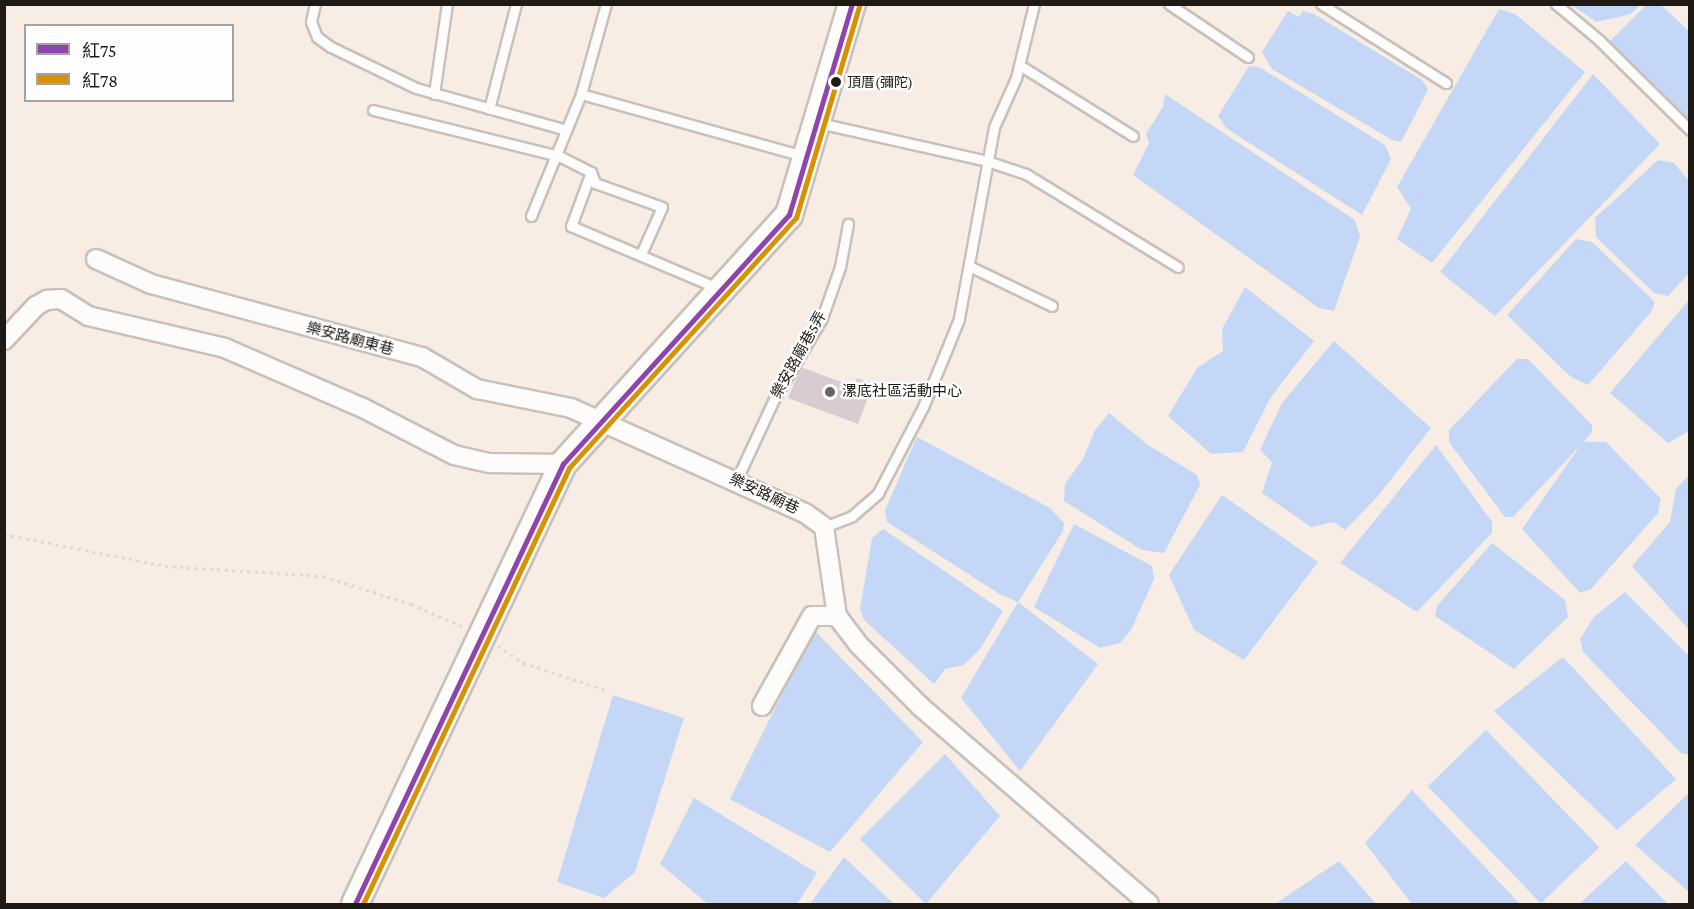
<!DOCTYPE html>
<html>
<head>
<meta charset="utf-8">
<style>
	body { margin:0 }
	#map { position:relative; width:1694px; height:909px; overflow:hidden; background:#f7ede4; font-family:"Crimson Pro","Noto Sans TC",serif }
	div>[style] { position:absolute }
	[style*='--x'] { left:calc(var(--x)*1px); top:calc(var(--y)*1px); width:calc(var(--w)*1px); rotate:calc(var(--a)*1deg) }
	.water>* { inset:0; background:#c5d7f6; transform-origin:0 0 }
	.building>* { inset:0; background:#d8ccd1 }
	.path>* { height:3px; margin-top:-1.5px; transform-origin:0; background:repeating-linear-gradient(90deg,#dcd9d6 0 3px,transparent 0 7.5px) }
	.roads { filter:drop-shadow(2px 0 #c8c0b9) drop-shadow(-2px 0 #c8c0b9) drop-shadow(0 2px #c8c0b9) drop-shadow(0 -2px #c8c0b9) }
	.lane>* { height:9px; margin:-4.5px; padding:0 4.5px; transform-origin:4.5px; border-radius:4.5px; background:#fefcfb }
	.street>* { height:18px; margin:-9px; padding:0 9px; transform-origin:9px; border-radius:9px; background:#fefcfb }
	.secondary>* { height:26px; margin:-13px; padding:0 13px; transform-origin:13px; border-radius:13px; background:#fefcfb }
	.bus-1>* { height:4.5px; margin:-2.25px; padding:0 2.25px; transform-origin:2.25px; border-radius:2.25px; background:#8e44ad }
	.bus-2>* { height:4.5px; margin:-2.25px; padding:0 2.25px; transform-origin:2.25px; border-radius:2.25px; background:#d79103 }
	.dots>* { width:16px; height:16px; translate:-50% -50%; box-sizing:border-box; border:3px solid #fefefe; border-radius:50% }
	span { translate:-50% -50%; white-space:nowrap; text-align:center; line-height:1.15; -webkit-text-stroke:4.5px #fefefe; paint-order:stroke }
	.bus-label { font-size:14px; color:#201a14 }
	.left { translate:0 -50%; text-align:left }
	.street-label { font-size:15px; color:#201a14 }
	.poi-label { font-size:15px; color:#201a14 }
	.frame { position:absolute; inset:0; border:6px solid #201a14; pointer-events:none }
	.legend { position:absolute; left:24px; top:24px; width:210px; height:78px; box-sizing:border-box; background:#fefefe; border:2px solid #a5a3a0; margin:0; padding:8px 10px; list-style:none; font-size:18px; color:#201a14 }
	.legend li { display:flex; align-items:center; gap:12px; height:30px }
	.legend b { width:30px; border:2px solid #a5a3a0 }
</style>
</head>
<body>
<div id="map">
	<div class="water">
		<i style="clip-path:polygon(1572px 5px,1640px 5px,1631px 14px,1596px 22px)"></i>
		<i style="clip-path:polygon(1646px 5px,1661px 5px,1689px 31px,1689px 129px,1609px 42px)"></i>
		<i style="clip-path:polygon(1499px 9px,1515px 14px,1585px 72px,1432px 263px,1397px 239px,1411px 209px,1397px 187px)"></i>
		<i style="clip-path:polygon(1288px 11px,1299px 17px,1303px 11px,1314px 14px,1422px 80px,1428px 90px,1401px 142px,1392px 140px,1272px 69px,1262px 52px)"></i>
		<i style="clip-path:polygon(1249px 66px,1259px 67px,1385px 145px,1391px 159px,1362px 215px,1226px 128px,1218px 116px)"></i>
		<i style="clip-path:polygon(1593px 74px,1660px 144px,1495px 316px,1440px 272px)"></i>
		<i style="clip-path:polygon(1165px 94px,1355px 220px,1360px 237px,1334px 311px,1319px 308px,1133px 175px,1149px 143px,1146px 134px,1163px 107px)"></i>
		<i style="clip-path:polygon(1658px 160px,1674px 163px,1689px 181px,1689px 273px,1668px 296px,1654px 293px,1596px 237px,1595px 218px)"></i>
		<i style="clip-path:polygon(1576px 239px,1592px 242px,1655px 302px,1651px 312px,1588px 385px,1571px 377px,1507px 315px)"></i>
		<i style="clip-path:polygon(1245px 287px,1314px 341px,1271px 397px,1243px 452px,1211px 454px,1168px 416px,1197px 368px,1223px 351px,1222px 329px)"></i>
		<i style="clip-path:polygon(1689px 300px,1689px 431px,1668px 443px,1610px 393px)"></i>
		<i style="clip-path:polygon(1334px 341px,1431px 428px,1378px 496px,1345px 530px,1334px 522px,1311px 527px,1262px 493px,1272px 462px,1260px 450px,1282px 403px)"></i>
		<i style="clip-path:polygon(1517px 359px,1528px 359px,1592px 425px,1592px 432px,1584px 442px,1606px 442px,1661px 499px,1658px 513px,1591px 589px,1580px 593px,1522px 529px,1580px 446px,1513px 517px,1505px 517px,1449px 442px,1449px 430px)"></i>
		<i style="clip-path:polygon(1109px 413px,1148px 445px,1197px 475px,1200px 485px,1164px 553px,1142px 550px,1064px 501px,1065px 484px,1083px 459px,1095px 430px)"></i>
		<i style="clip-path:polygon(917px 437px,1050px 508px,1064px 523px,1063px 531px,1018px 602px,1098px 664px,1020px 771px,961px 698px,1018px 602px,998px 593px,887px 522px,885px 510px)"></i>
		<i style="clip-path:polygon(1436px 445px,1492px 522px,1492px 533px,1417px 612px,1340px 563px)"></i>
		<i style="clip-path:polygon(1689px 475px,1689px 630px,1632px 566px,1670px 522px,1676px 489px)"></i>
		<i style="clip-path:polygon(1222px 495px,1318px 562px,1244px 660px,1194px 630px,1169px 575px)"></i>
		<i style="clip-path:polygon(1074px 524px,1152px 566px,1154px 579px,1131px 630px,1120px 643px,1100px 648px,1034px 607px)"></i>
		<i style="clip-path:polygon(883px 529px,1003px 611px,980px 649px,964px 665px,945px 669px,934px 684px,864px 620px,860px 609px,872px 538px)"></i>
		<i style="clip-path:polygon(1492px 543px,1565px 600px,1568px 617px,1514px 669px,1435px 616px,1437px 606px)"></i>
		<i style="clip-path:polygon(1625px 592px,1689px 656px,1689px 755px,1681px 753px,1583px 652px,1580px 639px,1594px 617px)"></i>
		<i style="clip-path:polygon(814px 630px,923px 742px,830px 852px,730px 799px)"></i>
		<i style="clip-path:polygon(1563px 657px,1676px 779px,1617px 830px,1494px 711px)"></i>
		<i style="clip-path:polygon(613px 695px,684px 718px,635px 872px,604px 898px,557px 882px)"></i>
		<i style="left:1486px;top:730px;width:163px;height:81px;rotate:46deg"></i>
		<i style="clip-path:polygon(945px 754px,1000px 816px,926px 904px,860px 839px)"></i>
		<i style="clip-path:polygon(1412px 790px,1520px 904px,1412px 904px,1365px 843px)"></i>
		<i style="clip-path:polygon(1689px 793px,1689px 892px,1635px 845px)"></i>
		<i style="clip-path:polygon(694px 798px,817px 873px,797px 904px,708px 904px,660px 864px)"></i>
		<i style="clip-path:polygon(844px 857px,894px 904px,810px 904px)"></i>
		<i style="clip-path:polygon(1339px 861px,1376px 904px,1275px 904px)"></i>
		<i style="clip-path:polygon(1626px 861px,1668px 904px,1579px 904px)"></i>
	</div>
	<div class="building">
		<i style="clip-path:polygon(801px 367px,854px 387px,857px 378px,873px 384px,858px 424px,788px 398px)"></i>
	</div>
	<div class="path">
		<i style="--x:4;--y:534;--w:164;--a:11.2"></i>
		<i style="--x:165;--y:566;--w:158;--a:3.6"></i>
		<i style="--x:323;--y:576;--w:92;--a:17.7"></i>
		<i style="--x:411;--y:604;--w:58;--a:23.5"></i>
		<i style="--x:498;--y:646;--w:30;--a:34"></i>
		<i style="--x:523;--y:663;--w:90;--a:18"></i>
	</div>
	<div class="roads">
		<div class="lane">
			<i style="--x:315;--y:4;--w:18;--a:103"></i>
			<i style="--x:311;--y:22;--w:16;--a:68"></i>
			<i style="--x:317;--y:37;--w:17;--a:36"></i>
			<i style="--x:331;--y:47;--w:94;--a:25.8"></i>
			<i style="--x:416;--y:88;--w:156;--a:15.6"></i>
			<i style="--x:1169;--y:4;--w:95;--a:33.9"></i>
			<i style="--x:1321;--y:4;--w:148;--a:32.3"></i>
			<i style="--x:1556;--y:4;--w:56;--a:39.9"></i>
			<i style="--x:1599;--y:40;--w:128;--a:44.7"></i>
			<i style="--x:1021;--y:66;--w:132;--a:32"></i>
			<i style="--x:434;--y:94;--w:91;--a:-81.8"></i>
			<i style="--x:581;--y:94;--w:234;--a:15.6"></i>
			<i style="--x:489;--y:109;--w:108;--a:-75.6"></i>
			<i style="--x:373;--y:110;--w:192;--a:13.9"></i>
			<i style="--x:559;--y:156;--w:36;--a:27"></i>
			<i style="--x:591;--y:172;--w:12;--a:70"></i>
			<i style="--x:595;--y:183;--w:71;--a:19.7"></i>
			<i style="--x:662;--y:207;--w:51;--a:114.1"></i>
			<i style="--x:819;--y:123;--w:172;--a:12.7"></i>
			<i style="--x:987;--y:161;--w:41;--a:18.4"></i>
			<i style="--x:1026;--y:174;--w:178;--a:31.5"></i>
			<i style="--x:591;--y:172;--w:58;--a:110.3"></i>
			<i style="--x:571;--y:226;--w:162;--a:22.9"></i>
			<i style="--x:531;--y:216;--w:132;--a:-67.7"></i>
			<i style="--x:581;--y:94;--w:93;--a:-74.5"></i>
			<i style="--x:969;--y:266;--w:92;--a:25.7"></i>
			<i style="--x:736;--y:481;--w:90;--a:-65.1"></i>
			<i style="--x:774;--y:399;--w:94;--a:-59.3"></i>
			<i style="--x:822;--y:318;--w:54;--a:-70.6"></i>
			<i style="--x:840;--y:267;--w:44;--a:-79.5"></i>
			<i style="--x:824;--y:527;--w:30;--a:-21"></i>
			<i style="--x:852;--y:516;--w:35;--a:-41"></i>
			<i style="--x:878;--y:493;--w:97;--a:-62.4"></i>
			<i style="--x:923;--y:407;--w:61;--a:-67.7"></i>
			<i style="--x:946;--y:351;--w:35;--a:-68"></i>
			<i style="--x:959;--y:318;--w:194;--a:-79.6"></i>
			<i style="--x:994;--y:127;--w:54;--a:-65.8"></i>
			<i style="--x:1016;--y:78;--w:76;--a:-76.3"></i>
		</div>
		<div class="street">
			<i style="--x:96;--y:259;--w:60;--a:24.4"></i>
			<i style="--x:151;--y:284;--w:281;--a:15.1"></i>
			<i style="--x:422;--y:357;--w:64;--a:30.2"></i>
			<i style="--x:477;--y:389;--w:96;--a:11.4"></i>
			<i style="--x:571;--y:408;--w:256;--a:24.2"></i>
			<i style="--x:805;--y:513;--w:24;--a:36"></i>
			<i style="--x:824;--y:527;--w:90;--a:81.7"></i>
			<i style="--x:837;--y:616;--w:25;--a:180"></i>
			<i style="--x:812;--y:616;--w:103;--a:119.1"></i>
			<i style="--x:4;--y:340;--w:47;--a:-46.7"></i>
			<i style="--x:36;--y:306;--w:13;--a:-29"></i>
			<i style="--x:47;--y:300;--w:14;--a:-4"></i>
			<i style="--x:61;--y:299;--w:32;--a:32"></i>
			<i style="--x:88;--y:316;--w:141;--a:13.1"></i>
			<i style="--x:225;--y:348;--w:150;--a:23.5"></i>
			<i style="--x:363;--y:408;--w:102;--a:27.3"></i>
			<i style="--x:454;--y:455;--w:37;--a:13"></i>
			<i style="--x:490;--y:463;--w:73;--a:0.8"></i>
			<i style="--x:837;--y:616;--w:35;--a:53"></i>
			<i style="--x:858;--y:644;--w:89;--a:45"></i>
			<i style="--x:921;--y:707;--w:301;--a:40.8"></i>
		</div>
		<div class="secondary">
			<i style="--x:355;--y:904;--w:487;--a:-64.7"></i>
			<i style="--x:563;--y:464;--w:336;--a:-47.8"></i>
			<i style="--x:789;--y:215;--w:220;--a:-73.4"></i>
		</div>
	</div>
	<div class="bus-1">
		<i style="--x:355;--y:904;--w:487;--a:-64.7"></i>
		<i style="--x:563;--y:464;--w:336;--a:-47.8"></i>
		<i style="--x:789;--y:215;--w:220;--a:-73.4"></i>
	</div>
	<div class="bus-2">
		<i style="--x:363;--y:904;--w:482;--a:-64.7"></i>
		<i style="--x:569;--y:468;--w:338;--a:-47.8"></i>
		<i style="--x:796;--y:218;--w:221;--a:-73.4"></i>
	</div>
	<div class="dots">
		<i style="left:836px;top:82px;background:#201a14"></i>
		<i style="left:830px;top:392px;background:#6b645d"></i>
	</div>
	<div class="bus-label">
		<span class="left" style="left:847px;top:82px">頂厝(彌陀)</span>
	</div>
	<div class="street-label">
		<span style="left:350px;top:339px;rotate:15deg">樂安路廟東巷</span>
		<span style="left:799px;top:355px;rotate:-61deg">樂安路廟巷5弄</span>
		<span style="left:764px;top:494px;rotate:25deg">樂安路廟巷</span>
	</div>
	<div class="poi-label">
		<span class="left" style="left:842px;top:392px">漯底社區活動中心</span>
	</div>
	<div class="frame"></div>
	<ul class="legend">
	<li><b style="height:8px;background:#8e44ad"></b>紅75</li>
	<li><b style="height:8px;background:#d79103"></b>紅78</li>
	</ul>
</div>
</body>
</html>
